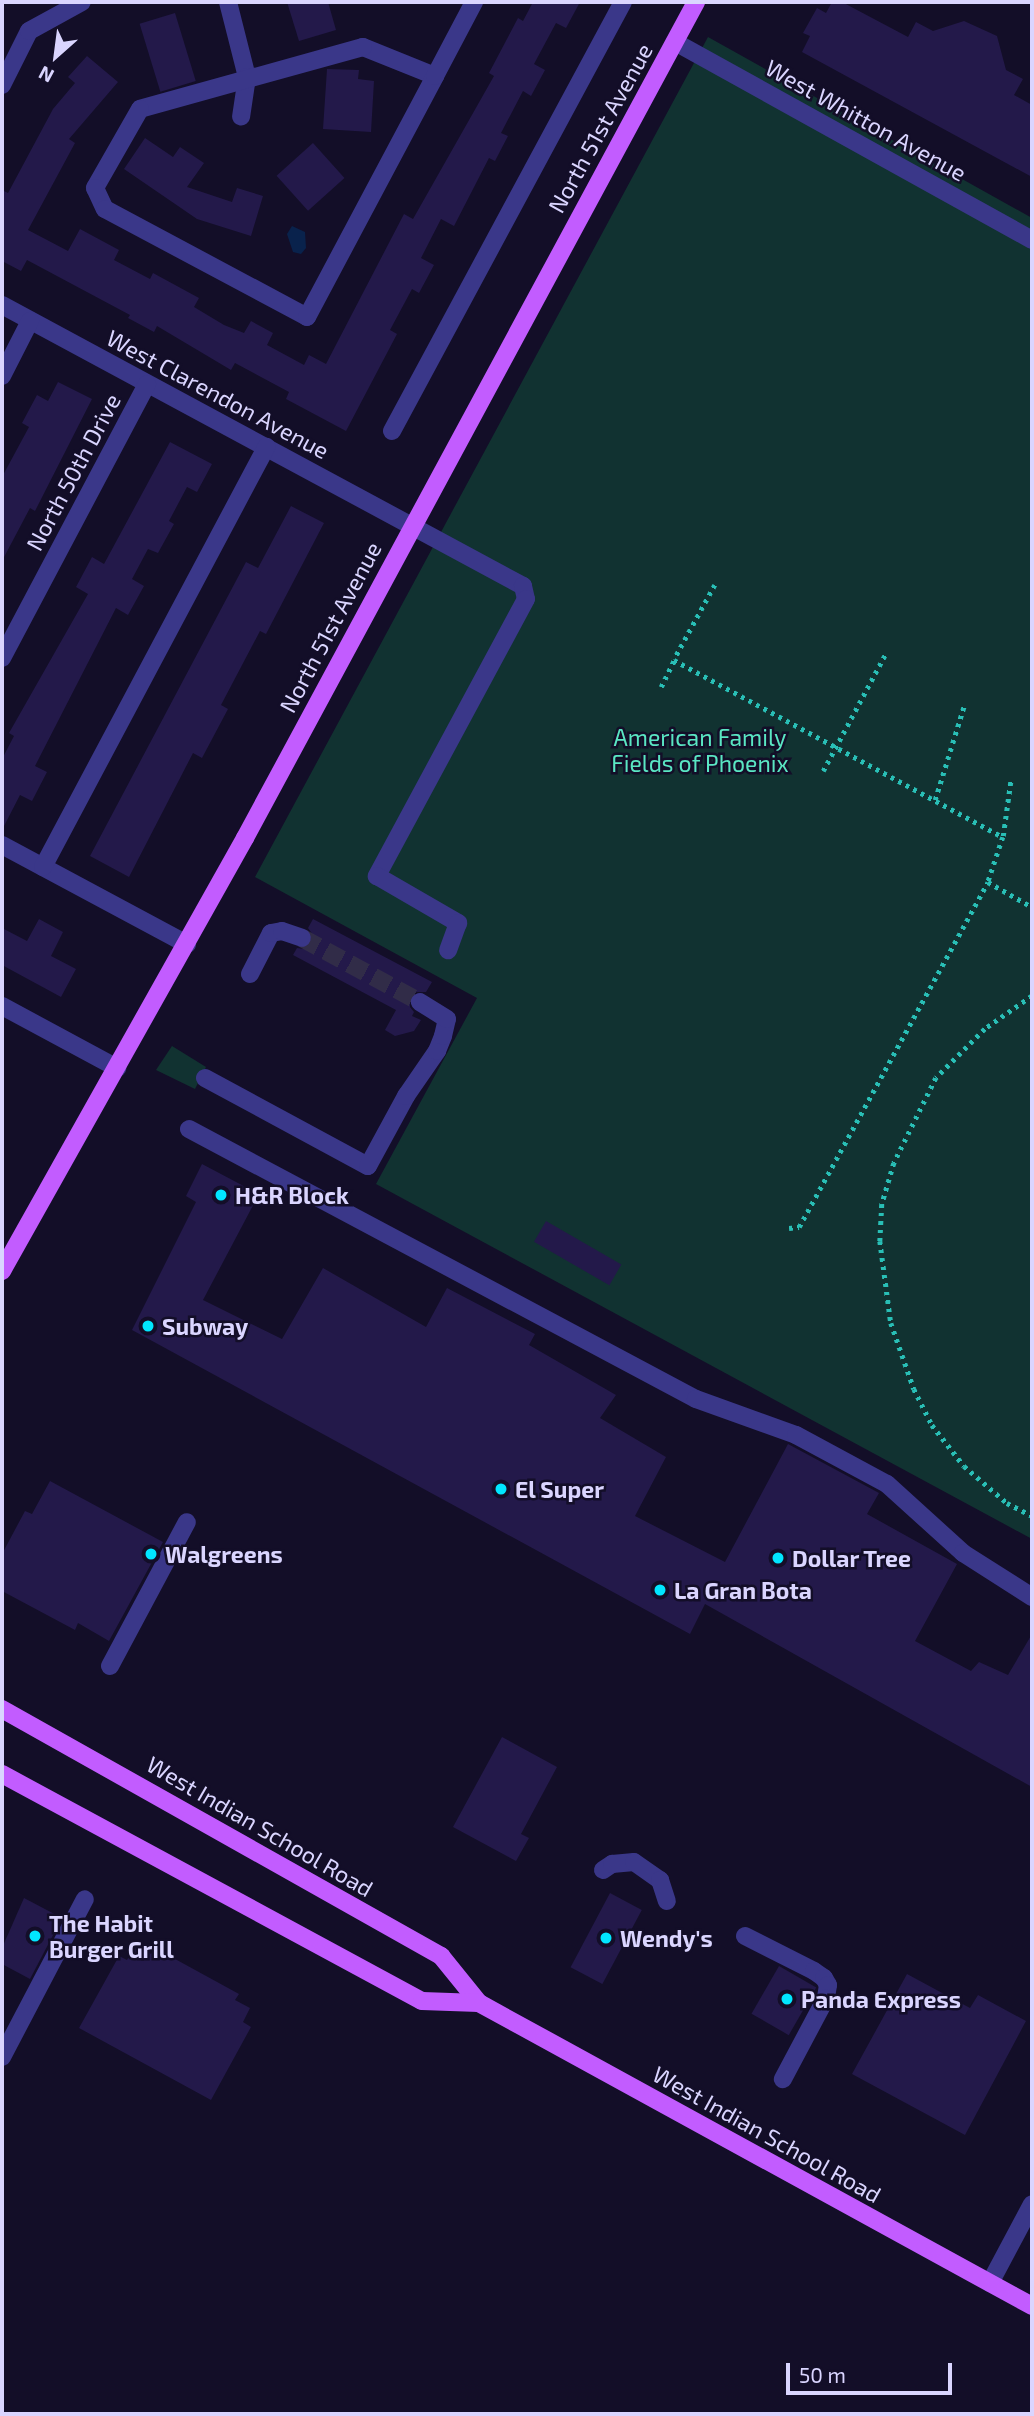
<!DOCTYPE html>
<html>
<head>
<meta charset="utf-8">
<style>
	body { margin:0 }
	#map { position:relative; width:1034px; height:2416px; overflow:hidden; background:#130e28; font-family:"Exo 2",sans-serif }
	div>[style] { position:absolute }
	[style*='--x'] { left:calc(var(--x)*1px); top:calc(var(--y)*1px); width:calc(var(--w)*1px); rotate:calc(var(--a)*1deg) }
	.green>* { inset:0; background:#113231 }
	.water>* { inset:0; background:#09224c }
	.building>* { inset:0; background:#23194a; transform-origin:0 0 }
	.minor-tunnel>* { height:18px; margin-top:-9px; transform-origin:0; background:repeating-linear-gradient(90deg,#312c48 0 18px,transparent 0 27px) }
	.path>* { height:4.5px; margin-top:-2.25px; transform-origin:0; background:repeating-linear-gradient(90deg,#29bfb6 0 3.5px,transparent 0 8.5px) }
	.minor>* { height:18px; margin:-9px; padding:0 9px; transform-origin:9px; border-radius:9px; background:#3a3789 }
	.major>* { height:18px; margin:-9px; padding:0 9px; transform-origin:9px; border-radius:9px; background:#c25cff }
	.dots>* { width:19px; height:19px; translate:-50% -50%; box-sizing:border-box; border:4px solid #130e28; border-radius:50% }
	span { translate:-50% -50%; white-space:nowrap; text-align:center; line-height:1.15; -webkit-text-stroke:5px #130e28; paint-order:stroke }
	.street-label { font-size:23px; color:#dad5ff }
	.park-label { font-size:23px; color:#5ae6c3 }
	.poi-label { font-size:23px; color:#dad5ff; font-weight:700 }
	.left { translate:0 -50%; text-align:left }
	.frame { position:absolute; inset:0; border:4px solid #dad5ff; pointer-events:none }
	.north { position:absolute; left:21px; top:21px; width:70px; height:70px; -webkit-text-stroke:5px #130e28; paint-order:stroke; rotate:208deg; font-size:19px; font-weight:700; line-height:28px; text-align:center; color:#dad5ff }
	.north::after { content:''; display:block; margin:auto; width:24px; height:32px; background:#dad5ff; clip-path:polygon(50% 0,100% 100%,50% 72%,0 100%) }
	.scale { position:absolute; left:786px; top:2363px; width:166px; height:32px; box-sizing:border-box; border:4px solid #dad5ff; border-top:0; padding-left:9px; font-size:21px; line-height:24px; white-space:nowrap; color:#dad5ff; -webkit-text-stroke:5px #130e28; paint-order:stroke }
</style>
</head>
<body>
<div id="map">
	<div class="green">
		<i style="clip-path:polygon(708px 37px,1032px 218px,1032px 1539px,376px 1184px,477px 998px,255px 877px)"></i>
		<i style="clip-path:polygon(172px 1046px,206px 1067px,195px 1089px,156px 1070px)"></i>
	</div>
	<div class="water">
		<i style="clip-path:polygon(292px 226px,305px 232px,306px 248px,301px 254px,293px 252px,287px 234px)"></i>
	</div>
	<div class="building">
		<i style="clip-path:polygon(287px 2px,328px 2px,336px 30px,299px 41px)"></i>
		<i style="clip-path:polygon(533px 2px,580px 2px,566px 28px,556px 23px,534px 64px,545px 70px,531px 96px,523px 91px,501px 133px,508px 136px,495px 161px,489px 158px,454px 226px,441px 219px,421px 258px,434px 265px,419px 293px,412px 289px,390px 330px,397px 334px,346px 431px,286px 399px,289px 392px,235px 363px,231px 370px,157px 326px,154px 332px,128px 318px,130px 315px,27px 260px,21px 271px,2px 261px,2px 190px,8px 193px,53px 109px,75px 83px,68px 77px,87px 56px,118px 82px,69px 139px,75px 143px,28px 230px,68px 251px,80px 229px,119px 250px,114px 260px,150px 279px,153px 273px,199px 298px,194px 307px,224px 325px,244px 333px,251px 321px,273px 333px,267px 345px,304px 365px,309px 355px,326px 364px,404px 214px,413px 219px,494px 76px,489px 73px,518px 18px,523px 21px)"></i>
		<i style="clip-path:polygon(832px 2px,842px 2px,908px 37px,916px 22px,933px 31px,964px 21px,997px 36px,1006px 70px,1023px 79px,1014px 95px,1032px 105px,1032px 177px,802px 52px,810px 36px,803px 33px,817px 8px,826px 13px)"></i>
		<i style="left:175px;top:13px;width:71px;height:37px;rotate:73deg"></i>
		<i style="clip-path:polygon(327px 69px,359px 70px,358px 79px,374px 81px,371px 132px,323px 129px)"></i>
		<i style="clip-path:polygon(145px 138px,173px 157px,180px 147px,204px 163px,187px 187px,232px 202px,237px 188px,263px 196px,251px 236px,197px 219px,124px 169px)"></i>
		<i style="left:313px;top:143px;width:47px;height:49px;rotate:48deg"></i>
		<i style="clip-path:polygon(58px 382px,92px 399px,35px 511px,30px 508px,2px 561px,2px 477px,29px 427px,22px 423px,37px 395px,48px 401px)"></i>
		<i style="clip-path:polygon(170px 442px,212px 464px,197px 492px,187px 487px,169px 521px,174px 524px,158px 553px,148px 549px,132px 579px,144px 586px,128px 615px,116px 608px,35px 766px,47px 772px,32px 801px,20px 795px,2px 830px,2px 759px,14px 736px,9px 733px,88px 594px,76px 587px,92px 557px,104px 564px)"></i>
		<i style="clip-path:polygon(291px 506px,324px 523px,266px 634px,260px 631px,221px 705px,228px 709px,202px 758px,193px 753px,129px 877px,90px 856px,246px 562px,258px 568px)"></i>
		<i style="clip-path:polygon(39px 919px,63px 932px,51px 956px,76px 969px,61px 997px,2px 965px,2px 928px,27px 941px)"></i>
		<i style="clip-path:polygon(313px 919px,432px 982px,426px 992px,415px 992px,410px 997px,410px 1007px,414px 1012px,412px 1016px,421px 1020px,414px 1031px,395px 1036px,385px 1030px,396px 1010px,293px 955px,297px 948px,305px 949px,312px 942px,313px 935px,308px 928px)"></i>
		<i style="clip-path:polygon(202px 1164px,259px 1194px,203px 1300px,282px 1339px,323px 1268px,426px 1327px,447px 1288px,535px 1334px,529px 1345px,616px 1395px,600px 1418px,666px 1457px,635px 1516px,725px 1562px,788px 1444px,879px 1493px,867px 1514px,957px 1564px,915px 1641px,971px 1671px,979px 1662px,1008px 1675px,1032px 1634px,1032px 1787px,705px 1604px,690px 1634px,132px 1330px,196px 1202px,186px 1196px)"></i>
		<i style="left:546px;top:1221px;width:87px;height:24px;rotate:30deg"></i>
		<i style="clip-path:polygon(50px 1481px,163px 1542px,109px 1641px,78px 1623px,75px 1630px,2px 1591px,2px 1554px,25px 1511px,32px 1514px)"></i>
		<i style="clip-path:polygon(502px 1737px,557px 1767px,521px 1834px,529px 1838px,516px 1861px,453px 1827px)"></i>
		<i style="left:610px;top:1893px;width:36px;height:84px;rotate:28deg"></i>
		<i style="clip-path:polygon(24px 1898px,62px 1918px,30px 1979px,2px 1964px,2px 1948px)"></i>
		<i style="clip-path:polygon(135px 1945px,151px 1954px,155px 1948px,239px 1994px,235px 2000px,250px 2008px,243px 2022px,251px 2027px,211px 2100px,79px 2028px,119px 1956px,127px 1960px)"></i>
		<i style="left:779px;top:1966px;width:43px;height:55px;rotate:30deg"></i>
		<i style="clip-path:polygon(907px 1974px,970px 2008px,978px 1995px,1026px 2021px,965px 2135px,852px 2074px)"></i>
	</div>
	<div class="minor-tunnel">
		<i style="--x:302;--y:938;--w:134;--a:28.5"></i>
	</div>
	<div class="path">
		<i style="--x:715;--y:585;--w:85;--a:118.7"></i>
		<i style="--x:674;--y:660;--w:374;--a:28.3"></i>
		<i style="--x:1003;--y:837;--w:47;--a:108.4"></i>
		<i style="--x:661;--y:687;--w:30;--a:-64"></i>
		<i style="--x:823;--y:771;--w:132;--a:-61.9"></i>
		<i style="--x:935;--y:800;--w:98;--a:-72.9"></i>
		<i style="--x:1003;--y:836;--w:59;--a:-82.1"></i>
		<i style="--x:1032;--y:996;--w:57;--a:144.9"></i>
		<i style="--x:985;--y:1029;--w:69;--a:135"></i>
		<i style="--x:936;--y:1078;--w:95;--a:116.3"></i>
		<i style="--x:894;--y:1163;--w:43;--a:106.3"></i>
		<i style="--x:882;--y:1204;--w:37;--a:93"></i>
		<i style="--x:880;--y:1241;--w:83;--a:82.4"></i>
		<i style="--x:891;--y:1323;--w:70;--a:70.8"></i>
		<i style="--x:914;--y:1389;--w:40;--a:63.4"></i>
		<i style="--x:932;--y:1425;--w:52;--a:52"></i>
		<i style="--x:964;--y:1466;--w:57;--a:40.7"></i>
		<i style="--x:1007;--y:1503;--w:28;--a:27"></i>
		<i style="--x:789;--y:1228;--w:10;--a:-6"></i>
		<i style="--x:799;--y:1227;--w:393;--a:-61.3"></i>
		<i style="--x:988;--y:882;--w:51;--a:29.6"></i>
	</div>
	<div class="minor">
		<i style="--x:228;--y:2;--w:77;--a:75.8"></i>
		<i style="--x:247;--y:77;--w:40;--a:98.5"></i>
		<i style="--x:675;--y:42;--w:408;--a:29"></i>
		<i style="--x:435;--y:76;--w:78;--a:-158.1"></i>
		<i style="--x:363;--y:47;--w:231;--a:164.5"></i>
		<i style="--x:140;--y:109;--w:91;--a:119.7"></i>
		<i style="--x:95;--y:188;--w:23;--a:65"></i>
		<i style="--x:105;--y:209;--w:229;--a:28.1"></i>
		<i style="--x:307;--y:317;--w:273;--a:-62"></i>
		<i style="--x:435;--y:76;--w:84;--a:-62.2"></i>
		<i style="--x:2;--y:85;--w:60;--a:-63.4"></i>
		<i style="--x:29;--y:31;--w:60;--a:-28.7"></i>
		<i style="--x:2;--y:305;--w:592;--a:28.34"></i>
		<i style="--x:523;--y:586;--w:13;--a:77"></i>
		<i style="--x:526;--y:599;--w:315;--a:118.3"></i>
		<i style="--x:377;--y:876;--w:94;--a:30.1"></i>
		<i style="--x:458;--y:923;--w:29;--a:110"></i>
		<i style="--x:2;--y:376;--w:62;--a:-63"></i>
		<i style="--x:392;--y:431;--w:487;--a:-61.7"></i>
		<i style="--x:2;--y:658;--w:310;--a:-62.1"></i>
		<i style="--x:2;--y:845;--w:210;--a:28.2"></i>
		<i style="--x:43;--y:867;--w:476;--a:-62"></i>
		<i style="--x:250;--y:974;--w:46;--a:-62.9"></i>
		<i style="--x:271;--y:933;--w:11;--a:-10"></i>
		<i style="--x:282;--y:931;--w:21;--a:19"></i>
		<i style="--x:2;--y:1006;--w:131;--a:28.3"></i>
		<i style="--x:205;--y:1078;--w:185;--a:28.4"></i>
		<i style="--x:368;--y:1166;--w:80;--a:-61.5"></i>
		<i style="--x:406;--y:1096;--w:55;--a:-55.4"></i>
		<i style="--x:437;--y:1051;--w:16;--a:-68"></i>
		<i style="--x:443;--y:1036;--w:17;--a:-77"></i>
		<i style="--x:447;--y:1019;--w:32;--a:-148"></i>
		<i style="--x:189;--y:1129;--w:574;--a:28.04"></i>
		<i style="--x:696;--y:1399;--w:106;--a:19.8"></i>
		<i style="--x:796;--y:1435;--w:103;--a:28.3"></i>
		<i style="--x:887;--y:1484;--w:103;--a:42.2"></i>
		<i style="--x:963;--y:1553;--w:82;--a:32.5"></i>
		<i style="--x:110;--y:1666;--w:163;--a:-61.9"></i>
		<i style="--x:603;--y:1870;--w:11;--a:-34"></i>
		<i style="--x:612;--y:1864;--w:22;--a:-5"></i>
		<i style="--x:634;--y:1862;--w:32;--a:35"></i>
		<i style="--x:660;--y:1880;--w:22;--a:72"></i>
		<i style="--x:745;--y:1936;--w:77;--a:26.9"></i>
		<i style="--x:814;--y:1971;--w:12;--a:35"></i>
		<i style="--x:824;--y:1978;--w:8;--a:60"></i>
		<i style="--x:828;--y:1985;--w:13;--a:99"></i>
		<i style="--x:826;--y:1998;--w:92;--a:118"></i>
		<i style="--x:2;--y:2057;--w:178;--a:-62.3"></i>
		<i style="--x:990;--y:2283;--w:89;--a:-62"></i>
	</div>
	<div class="major">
		<i style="--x:2;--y:1271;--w:497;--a:-60.7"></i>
		<i style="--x:245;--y:838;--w:950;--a:-61.65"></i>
		<i style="--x:2;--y:1709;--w:504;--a:29.36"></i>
		<i style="--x:441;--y:1956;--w:60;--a:51"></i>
		<i style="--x:479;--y:2003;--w:631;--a:28.72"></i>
		<i style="--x:2;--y:1774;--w:477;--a:28.4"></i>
		<i style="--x:422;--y:2001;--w:57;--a:2"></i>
	</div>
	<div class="dots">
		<i style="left:221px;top:1195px;background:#01e6ff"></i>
		<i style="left:148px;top:1326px;background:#01e6ff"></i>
		<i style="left:501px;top:1489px;background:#01e6ff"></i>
		<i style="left:151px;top:1554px;background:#01e6ff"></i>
		<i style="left:778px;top:1558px;background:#01e6ff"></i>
		<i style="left:660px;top:1590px;background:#01e6ff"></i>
		<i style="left:35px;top:1936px;background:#01e6ff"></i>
		<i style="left:606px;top:1938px;background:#01e6ff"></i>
		<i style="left:787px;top:1999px;background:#01e6ff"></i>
	</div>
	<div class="street-label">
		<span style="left:866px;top:120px;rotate:29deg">West Whitton Avenue</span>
		<span style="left:600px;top:128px;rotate:-61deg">North 51st Avenue</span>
		<span style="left:218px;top:394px;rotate:28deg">West Clarendon Avenue</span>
		<span style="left:73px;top:472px;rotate:-62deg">North 50th Drive</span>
		<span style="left:330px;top:627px;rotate:-62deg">North 51st Avenue</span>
		<span style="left:260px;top:1826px;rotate:30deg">West Indian School Road</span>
		<span style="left:767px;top:2134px;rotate:29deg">West Indian School Road</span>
	</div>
	<div class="park-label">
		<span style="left:700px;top:750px">American Family<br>Fields of Phoenix</span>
	</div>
	<div class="poi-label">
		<span class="left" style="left:235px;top:1195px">H&amp;R Block</span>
		<span class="left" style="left:162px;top:1326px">Subway</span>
		<span class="left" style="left:515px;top:1489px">El Super</span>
		<span class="left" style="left:165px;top:1554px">Walgreens</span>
		<span class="left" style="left:792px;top:1558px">Dollar Tree</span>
		<span class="left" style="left:674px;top:1590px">La Gran Bota</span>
		<span class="left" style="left:49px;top:1936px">The Habit<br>Burger Grill</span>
		<span class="left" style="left:620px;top:1938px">Wendy's</span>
		<span class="left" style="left:801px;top:1999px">Panda Express</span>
	</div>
	<div class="frame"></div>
	<div class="north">N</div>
	<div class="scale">50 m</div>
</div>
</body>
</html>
